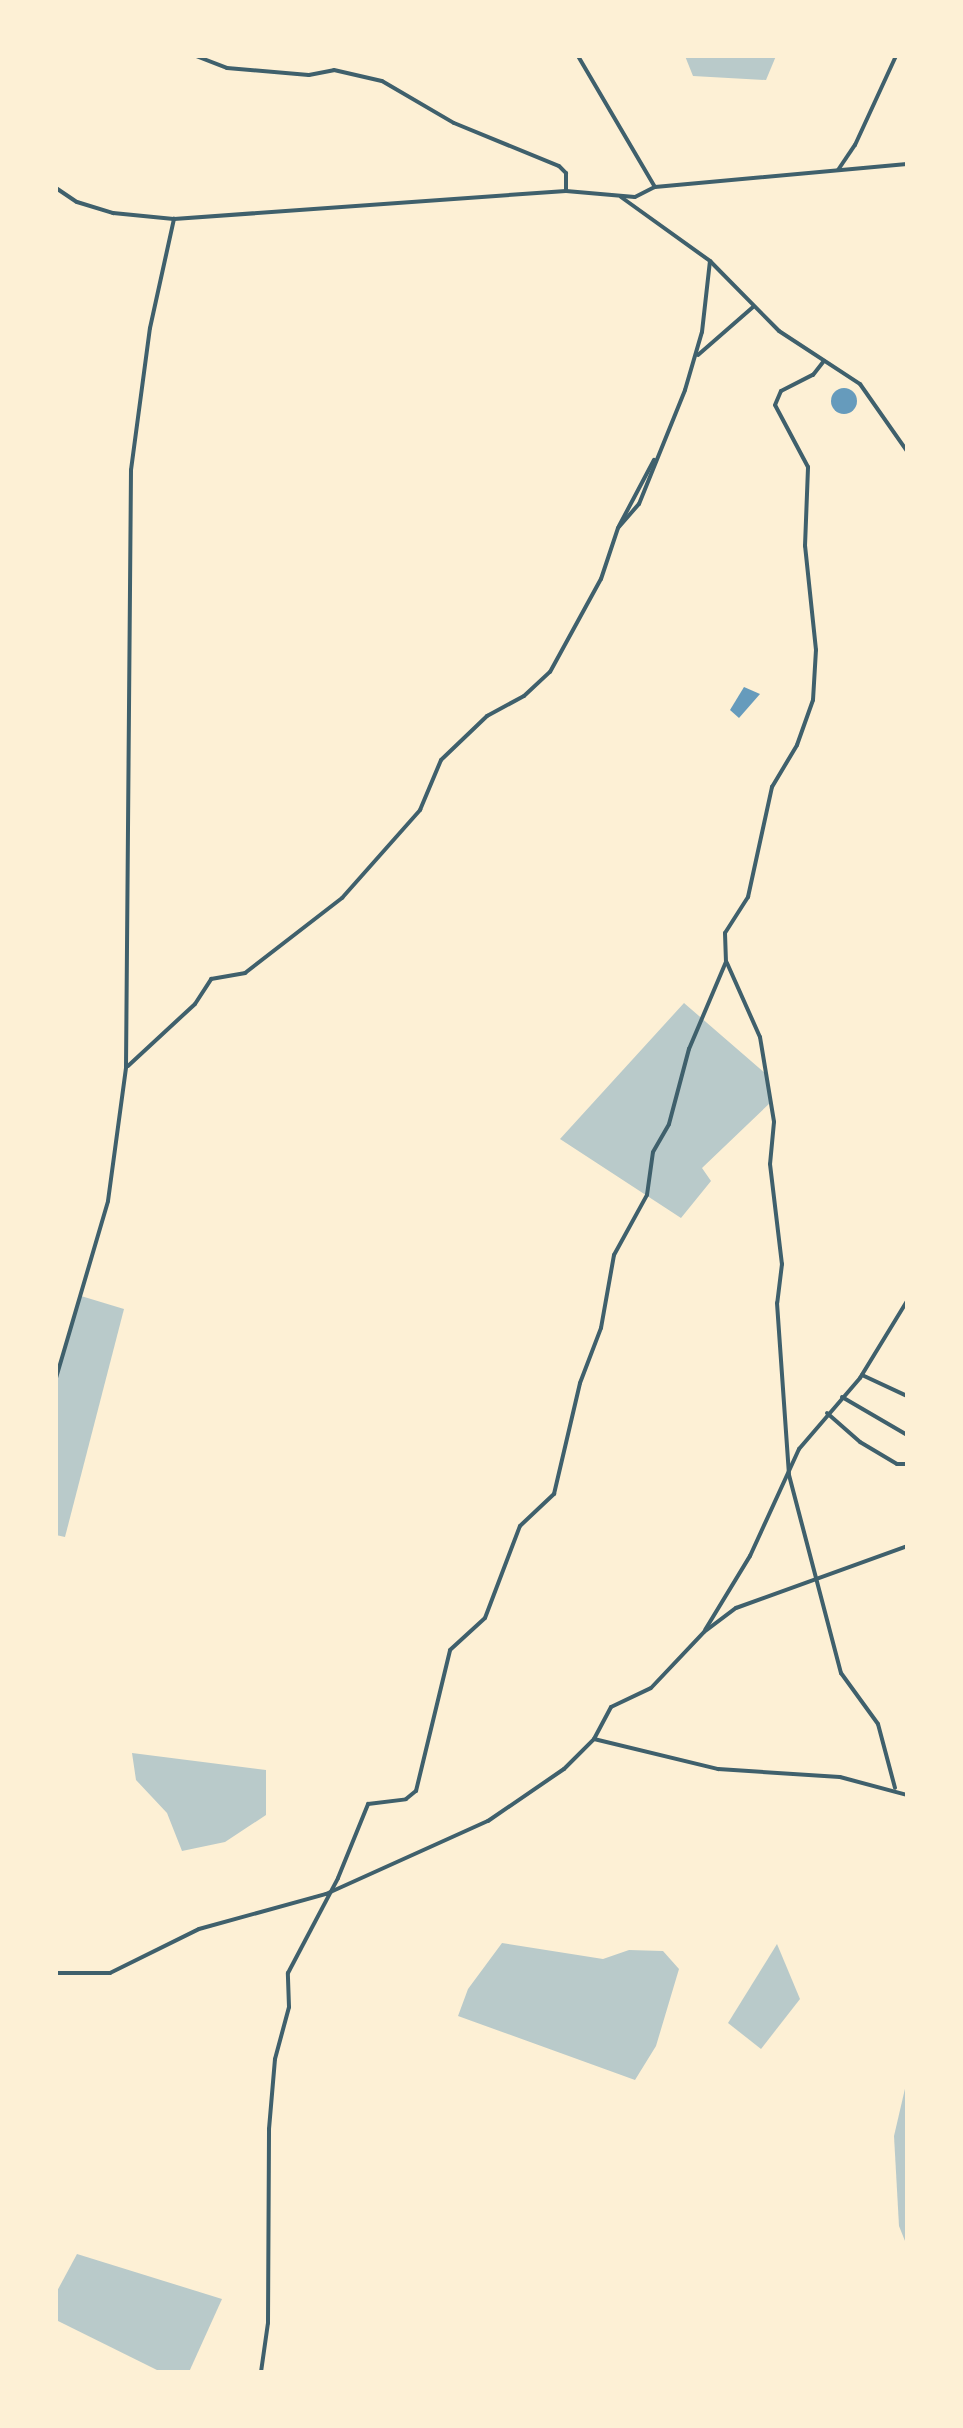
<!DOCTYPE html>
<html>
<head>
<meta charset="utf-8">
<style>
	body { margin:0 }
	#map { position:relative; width:963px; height:2428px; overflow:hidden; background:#fdf0d5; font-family:Poppins,sans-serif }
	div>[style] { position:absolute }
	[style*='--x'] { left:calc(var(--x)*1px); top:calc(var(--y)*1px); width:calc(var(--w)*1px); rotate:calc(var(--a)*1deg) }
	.green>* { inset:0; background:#b9caca }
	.water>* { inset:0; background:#669bbc }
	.round { border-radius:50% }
	.minor>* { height:4px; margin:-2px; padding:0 2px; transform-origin:2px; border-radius:2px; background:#3f606c }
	span { translate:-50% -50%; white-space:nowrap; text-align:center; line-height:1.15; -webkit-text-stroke:6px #fdf0d5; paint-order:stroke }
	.frame { position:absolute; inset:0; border:58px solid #fdf0d5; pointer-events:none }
</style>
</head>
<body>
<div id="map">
	<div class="green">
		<i style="clip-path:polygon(685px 56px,776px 56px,766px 80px,693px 76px)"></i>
		<i style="clip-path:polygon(684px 1003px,766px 1074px,771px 1102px,702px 1168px,711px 1181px,681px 1218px,560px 1139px)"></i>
		<i style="clip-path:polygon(81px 1296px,124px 1309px,65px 1537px,56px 1535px,56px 1378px)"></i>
		<i style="clip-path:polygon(132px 1753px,266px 1770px,266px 1815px,225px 1842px,182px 1851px,167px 1813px,136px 1780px)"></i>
		<i style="clip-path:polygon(502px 1943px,603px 1959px,629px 1950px,663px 1951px,679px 1969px,656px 2046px,635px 2080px,458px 2016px,468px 1989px)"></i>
		<i style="clip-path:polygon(777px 1944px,800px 1999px,761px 2049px,728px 2023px)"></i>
		<i style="clip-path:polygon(907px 2080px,907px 2246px,899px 2226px,894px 2136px)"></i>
		<i style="clip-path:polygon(77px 2254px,222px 2299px,189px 2372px,161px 2372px,56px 2320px,56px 2293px)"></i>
	</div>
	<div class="water">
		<i class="round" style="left:831px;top:388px;width:26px;height:26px"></i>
		<i style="clip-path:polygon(744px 687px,760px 694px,739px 718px,730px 710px)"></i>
	</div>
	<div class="minor">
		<i style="--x:196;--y:56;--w:33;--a:21"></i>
		<i style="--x:227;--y:68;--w:82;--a:4.9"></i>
		<i style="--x:309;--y:75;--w:25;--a:-11"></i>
		<i style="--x:334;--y:70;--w:49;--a:12.9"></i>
		<i style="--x:382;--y:81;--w:83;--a:30.3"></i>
		<i style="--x:454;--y:123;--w:113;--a:22.3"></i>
		<i style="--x:559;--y:166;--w:10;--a:45"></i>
		<i style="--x:566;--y:173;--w:18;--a:90"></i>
		<i style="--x:578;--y:56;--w:152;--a:59.6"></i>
		<i style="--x:838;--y:170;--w:30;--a:-56"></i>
		<i style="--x:855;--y:145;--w:98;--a:-65.3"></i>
		<i style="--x:56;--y:188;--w:25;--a:34"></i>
		<i style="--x:77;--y:202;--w:38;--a:17"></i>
		<i style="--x:113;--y:213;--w:61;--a:5.6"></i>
		<i style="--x:621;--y:197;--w:110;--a:35.7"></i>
		<i style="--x:710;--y:261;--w:98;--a:45.4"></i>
		<i style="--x:779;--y:331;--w:97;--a:33.2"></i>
		<i style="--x:860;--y:384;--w:82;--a:55"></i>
		<i style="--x:698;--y:355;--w:73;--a:-41.1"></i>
		<i style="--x:619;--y:526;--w:75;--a:-62.1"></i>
		<i style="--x:727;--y:963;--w:81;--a:66"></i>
		<i style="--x:760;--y:1037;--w:86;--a:80.6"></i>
		<i style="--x:774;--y:1122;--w:42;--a:95.4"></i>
		<i style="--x:770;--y:1164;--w:101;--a:83.2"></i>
		<i style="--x:782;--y:1264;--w:39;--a:97"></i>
		<i style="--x:777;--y:1303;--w:172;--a:86"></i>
		<i style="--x:789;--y:1475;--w:205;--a:75.3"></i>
		<i style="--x:841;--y:1673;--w:63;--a:54"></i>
		<i style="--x:878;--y:1724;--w:66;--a:75.1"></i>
		<i style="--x:128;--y:1066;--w:91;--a:-42.8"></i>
		<i style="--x:195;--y:1004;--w:30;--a:-57"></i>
		<i style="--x:211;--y:979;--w:35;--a:-10"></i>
		<i style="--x:245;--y:973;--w:123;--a:-37.7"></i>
		<i style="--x:342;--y:898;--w:118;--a:-48.4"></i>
		<i style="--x:420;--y:810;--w:54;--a:-67.2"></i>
		<i style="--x:441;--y:760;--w:64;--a:-43.7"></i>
		<i style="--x:487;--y:716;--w:42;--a:-28.4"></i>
		<i style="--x:524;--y:696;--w:35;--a:-43"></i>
		<i style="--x:550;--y:672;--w:106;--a:-61.3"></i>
		<i style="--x:601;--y:579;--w:54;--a:-71.6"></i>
		<i style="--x:618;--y:528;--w:32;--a:-49"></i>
		<i style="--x:639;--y:504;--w:123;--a:-68"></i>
		<i style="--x:685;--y:390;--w:60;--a:-73.7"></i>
		<i style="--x:702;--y:332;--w:71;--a:-83.6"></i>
		<i style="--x:862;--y:1375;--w:50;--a:25"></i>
		<i style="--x:56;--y:1378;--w:184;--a:-73.6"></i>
		<i style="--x:108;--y:1201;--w:135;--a:-82.3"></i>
		<i style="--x:126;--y:1067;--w:597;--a:-89.52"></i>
		<i style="--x:131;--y:470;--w:143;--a:-82.4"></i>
		<i style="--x:150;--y:328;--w:112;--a:-77.6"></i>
		<i style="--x:174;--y:219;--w:393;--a:-4.1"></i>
		<i style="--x:566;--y:191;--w:69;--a:5"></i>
		<i style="--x:635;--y:197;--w:22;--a:-27"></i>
		<i style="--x:655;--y:187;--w:253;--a:-5.2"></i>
		<i style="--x:842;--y:1397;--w:75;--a:30.3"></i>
		<i style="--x:827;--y:1413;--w:44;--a:41.3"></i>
		<i style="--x:860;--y:1442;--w:43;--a:30.7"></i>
		<i style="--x:897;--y:1464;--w:10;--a:0"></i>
		<i style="--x:705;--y:1630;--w:87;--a:-58.7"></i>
		<i style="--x:750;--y:1556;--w:118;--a:-65.4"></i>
		<i style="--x:799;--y:1449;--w:94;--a:-49.3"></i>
		<i style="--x:860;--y:1378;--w:90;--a:-58.6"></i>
		<i style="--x:594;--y:1739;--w:128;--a:13.6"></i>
		<i style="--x:718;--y:1769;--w:122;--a:3.8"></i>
		<i style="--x:840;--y:1777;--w:69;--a:15"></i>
		<i style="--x:56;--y:1973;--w:54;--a:0"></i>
		<i style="--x:110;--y:1973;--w:99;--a:-26.3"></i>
		<i style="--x:199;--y:1929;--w:132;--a:-15.4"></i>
		<i style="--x:326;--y:1894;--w:178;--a:-24.3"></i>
		<i style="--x:488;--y:1821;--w:92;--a:-34.4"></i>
		<i style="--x:564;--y:1769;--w:42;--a:-45"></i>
		<i style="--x:594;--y:1739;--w:36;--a:-62"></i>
		<i style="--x:611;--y:1707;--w:44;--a:-25.4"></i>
		<i style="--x:651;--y:1688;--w:77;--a:-46.6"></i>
		<i style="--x:704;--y:1632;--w:40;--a:-37"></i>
		<i style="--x:736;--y:1608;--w:182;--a:-19.9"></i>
		<i style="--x:261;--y:2372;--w:49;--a:-81.9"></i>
		<i style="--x:268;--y:2323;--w:194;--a:-89.7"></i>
		<i style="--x:269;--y:2129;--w:70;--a:-85.1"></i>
		<i style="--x:275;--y:2059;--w:54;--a:-74.9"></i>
		<i style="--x:289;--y:2007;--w:34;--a:-92"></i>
		<i style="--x:288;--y:1973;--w:107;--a:-62.2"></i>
		<i style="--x:338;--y:1878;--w:80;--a:-67.9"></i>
		<i style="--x:368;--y:1804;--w:38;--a:-7"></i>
		<i style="--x:406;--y:1799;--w:13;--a:-39"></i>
		<i style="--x:416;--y:1791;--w:145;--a:-76.4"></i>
		<i style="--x:450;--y:1650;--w:47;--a:-42.4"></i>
		<i style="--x:485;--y:1618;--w:98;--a:-69.2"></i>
		<i style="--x:520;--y:1526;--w:47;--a:-43.3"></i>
		<i style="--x:554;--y:1494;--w:114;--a:-76.8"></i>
		<i style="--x:580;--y:1383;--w:59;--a:-69.1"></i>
		<i style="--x:601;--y:1328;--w:74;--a:-79.9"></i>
		<i style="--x:614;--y:1255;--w:68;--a:-61.2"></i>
		<i style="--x:647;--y:1195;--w:43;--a:-82.1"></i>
		<i style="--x:653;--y:1152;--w:32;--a:-60"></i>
		<i style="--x:669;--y:1124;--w:78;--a:-75.1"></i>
		<i style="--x:689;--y:1049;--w:95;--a:-67"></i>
		<i style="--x:726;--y:962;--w:29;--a:-92"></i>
		<i style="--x:725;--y:933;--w:43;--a:-57.4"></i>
		<i style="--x:748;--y:897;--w:113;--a:-77.7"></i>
		<i style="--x:772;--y:787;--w:49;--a:-59.2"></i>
		<i style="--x:797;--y:745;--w:48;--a:-70.4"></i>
		<i style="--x:813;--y:700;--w:50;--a:-86.6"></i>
		<i style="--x:816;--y:650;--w:105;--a:-96"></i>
		<i style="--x:805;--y:546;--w:79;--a:-87.8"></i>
		<i style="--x:808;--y:467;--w:70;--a:-118"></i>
		<i style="--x:775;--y:405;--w:15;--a:-67"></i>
		<i style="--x:781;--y:391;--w:36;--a:-27"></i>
		<i style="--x:813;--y:375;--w:18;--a:-52"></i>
	</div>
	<div class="frame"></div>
</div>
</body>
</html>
